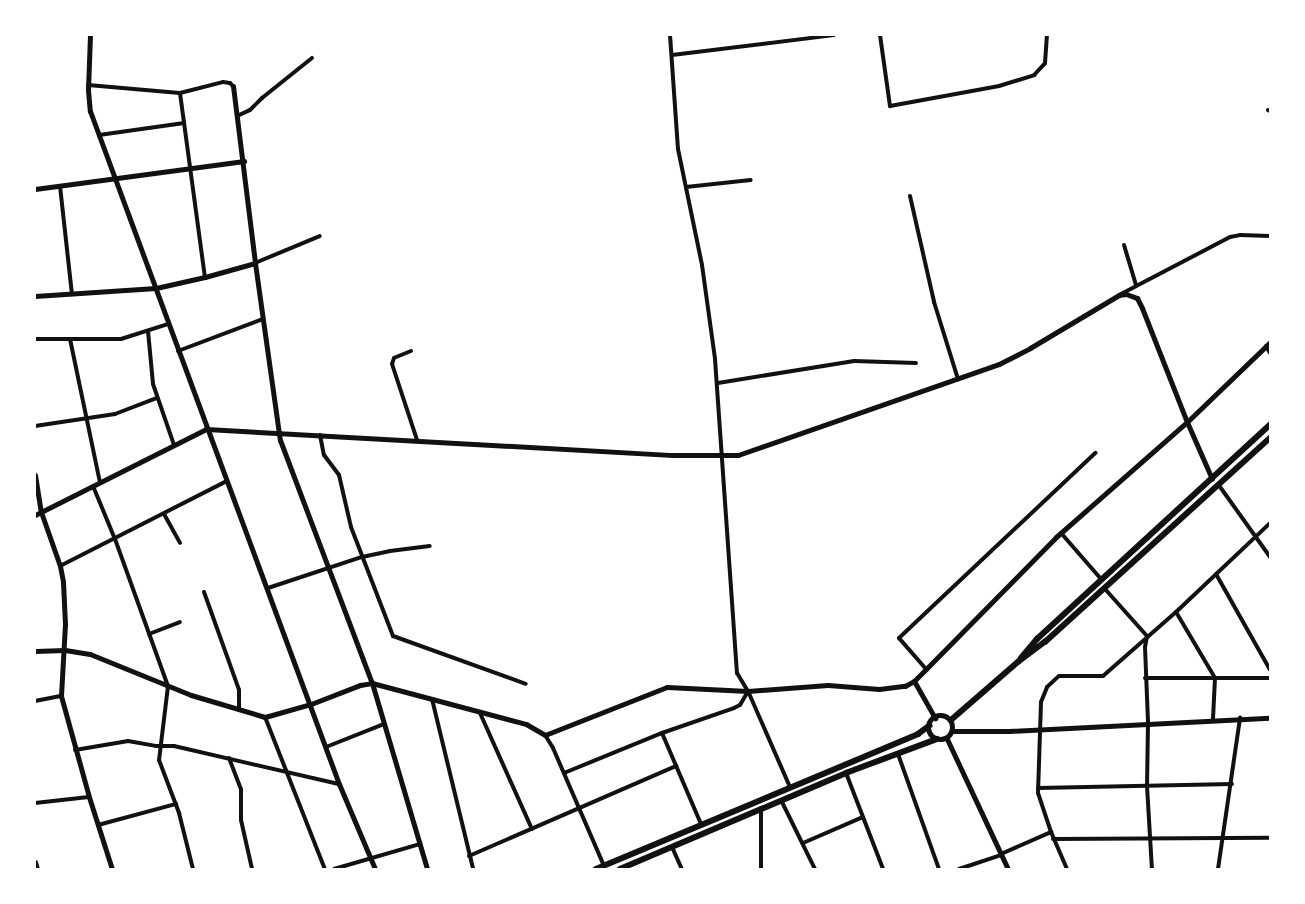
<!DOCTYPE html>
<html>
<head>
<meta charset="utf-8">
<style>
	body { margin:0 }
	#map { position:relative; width:1305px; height:904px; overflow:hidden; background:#fff; font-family:"PT Serif",serif }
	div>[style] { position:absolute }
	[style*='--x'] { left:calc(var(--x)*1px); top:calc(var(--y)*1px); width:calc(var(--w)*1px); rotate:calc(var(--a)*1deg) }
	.minor>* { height:4px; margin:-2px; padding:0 2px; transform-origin:2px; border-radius:2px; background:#111 }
	.tertiary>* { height:5px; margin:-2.5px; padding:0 2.5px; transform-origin:2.5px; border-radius:2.5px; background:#111 }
	.secondary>* { height:5.5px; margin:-2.75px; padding:0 2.75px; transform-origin:2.75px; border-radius:2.75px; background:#111 }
	.secondary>.ring { margin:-2.75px; padding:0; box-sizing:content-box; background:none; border:5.5px solid #111; border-radius:50% }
	span { translate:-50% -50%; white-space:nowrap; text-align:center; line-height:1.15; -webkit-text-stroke:5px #fff; paint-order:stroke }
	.frame { position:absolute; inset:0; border:36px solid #fff; pointer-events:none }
</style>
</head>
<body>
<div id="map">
	<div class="minor">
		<i style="--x:670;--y:35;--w:114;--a:86"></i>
		<i style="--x:678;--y:149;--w:118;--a:78.3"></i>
		<i style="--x:702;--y:265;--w:95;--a:82.1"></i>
		<i style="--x:715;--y:359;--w:315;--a:86"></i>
		<i style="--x:737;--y:673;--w:21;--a:59"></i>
		<i style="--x:748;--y:691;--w:105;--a:66.4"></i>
		<i style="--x:880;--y:35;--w:72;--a:82"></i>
		<i style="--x:890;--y:106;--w:111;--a:-10.4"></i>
		<i style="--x:999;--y:86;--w:37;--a:-17"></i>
		<i style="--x:1034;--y:75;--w:16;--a:-47"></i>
		<i style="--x:1045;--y:63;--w:28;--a:-86"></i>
		<i style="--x:672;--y:55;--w:163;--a:-7"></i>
		<i style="--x:88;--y:85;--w:92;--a:5"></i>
		<i style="--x:180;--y:93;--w:44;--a:-14.3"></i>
		<i style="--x:223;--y:82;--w:7;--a:8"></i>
		<i style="--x:230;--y:83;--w:4;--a:45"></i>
		<i style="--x:180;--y:93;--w:186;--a:82.3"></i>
		<i style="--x:1268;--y:110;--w:2;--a:27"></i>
		<i style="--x:237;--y:116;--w:14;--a:-25"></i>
		<i style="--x:250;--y:110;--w:17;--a:-45"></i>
		<i style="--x:262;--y:98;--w:64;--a:-38.7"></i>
		<i style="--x:99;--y:135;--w:86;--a:-8"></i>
		<i style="--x:60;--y:186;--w:109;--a:83.7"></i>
		<i style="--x:686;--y:187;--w:65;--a:-6.1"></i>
		<i style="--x:910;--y:196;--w:109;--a:77.2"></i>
		<i style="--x:934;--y:302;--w:81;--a:72.7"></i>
		<i style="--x:1124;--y:245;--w:42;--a:73.3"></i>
		<i style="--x:255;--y:263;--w:70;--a:-22.6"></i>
		<i style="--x:1121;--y:294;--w:123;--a:-27.6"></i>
		<i style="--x:1230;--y:237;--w:10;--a:-11"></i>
		<i style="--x:1240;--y:235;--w:30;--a:2"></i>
		<i style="--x:148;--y:331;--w:53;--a:84.6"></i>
		<i style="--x:153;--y:384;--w:65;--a:71"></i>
		<i style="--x:35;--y:339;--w:86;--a:0"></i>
		<i style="--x:121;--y:339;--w:49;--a:-17.7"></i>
		<i style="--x:70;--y:339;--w:147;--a:78.2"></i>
		<i style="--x:1266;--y:346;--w:8;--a:60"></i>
		<i style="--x:178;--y:351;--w:91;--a:-20.6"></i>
		<i style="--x:411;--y:351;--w:18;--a:158"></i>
		<i style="--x:394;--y:358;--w:6;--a:108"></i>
		<i style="--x:392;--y:364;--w:80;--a:71.8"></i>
		<i style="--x:718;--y:383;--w:138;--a:-9.2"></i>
		<i style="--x:854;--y:361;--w:62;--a:1.8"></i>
		<i style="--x:35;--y:426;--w:81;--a:-8.5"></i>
		<i style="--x:115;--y:414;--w:45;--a:-20.9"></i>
		<i style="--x:320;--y:435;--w:20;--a:79"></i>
		<i style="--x:324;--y:455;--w:25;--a:53"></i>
		<i style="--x:339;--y:475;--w:53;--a:77"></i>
		<i style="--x:351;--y:527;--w:117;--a:68.9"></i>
		<i style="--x:393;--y:636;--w:141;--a:19.8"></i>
		<i style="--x:1218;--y:484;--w:90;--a:54.5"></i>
		<i style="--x:93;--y:486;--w:57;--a:67.5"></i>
		<i style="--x:115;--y:539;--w:156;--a:70.2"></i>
		<i style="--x:168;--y:686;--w:75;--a:96.9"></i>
		<i style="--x:159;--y:760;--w:57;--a:69.3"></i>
		<i style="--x:179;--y:813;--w:58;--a:76"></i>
		<i style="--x:164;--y:514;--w:33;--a:61"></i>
		<i style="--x:1061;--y:533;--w:61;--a:49"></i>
		<i style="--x:60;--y:566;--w:187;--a:-27"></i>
		<i style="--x:1216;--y:574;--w:110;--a:60.6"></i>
		<i style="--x:268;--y:588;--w:99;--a:-18.3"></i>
		<i style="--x:362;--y:557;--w:29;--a:-12"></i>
		<i style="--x:390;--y:551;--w:40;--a:-7.1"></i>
		<i style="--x:1105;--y:589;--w:63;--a:48.2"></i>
		<i style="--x:1147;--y:636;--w:11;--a:100"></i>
		<i style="--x:1145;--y:647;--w:76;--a:87.7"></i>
		<i style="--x:1148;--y:723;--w:63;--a:90.9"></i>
		<i style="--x:1147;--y:786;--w:83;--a:86.6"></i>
		<i style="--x:204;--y:592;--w:104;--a:70.3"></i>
		<i style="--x:239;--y:690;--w:19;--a:90"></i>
		<i style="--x:1176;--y:612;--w:77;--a:59.4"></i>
		<i style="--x:1215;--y:678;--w:41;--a:92.8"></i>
		<i style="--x:149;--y:634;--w:33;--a:-21"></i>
		<i style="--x:926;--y:669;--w:41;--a:-131.1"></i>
		<i style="--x:899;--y:638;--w:270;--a:-43.3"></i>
		<i style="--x:1145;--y:678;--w:125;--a:0"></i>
		<i style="--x:432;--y:699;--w:175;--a:76.4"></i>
		<i style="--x:35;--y:701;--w:26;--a:-11"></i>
		<i style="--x:480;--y:713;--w:127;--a:65.9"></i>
		<i style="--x:265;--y:717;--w:163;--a:68.5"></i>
		<i style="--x:662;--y:733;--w:99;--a:66.8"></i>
		<i style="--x:545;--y:735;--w:15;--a:58"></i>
		<i style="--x:553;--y:748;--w:129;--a:66.6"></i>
		<i style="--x:326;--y:747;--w:62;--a:-21.6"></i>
		<i style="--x:75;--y:750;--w:54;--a:-9.6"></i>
		<i style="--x:128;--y:741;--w:28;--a:10"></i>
		<i style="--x:156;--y:746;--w:18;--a:0"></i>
		<i style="--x:174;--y:746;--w:169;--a:13"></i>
		<i style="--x:898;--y:754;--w:122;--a:70.4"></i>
		<i style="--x:229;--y:758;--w:34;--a:69"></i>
		<i style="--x:241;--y:790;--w:30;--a:90"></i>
		<i style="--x:241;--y:820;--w:50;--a:77.3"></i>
		<i style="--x:564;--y:773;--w:106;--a:-22.2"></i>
		<i style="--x:662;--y:733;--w:76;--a:-19.1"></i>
		<i style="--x:734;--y:708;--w:7;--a:-27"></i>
		<i style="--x:740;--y:705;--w:16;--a:-60"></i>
		<i style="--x:846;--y:773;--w:103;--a:68.9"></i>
		<i style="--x:1038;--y:788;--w:194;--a:-1.2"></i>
		<i style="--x:781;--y:800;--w:77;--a:63.8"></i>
		<i style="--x:35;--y:803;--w:54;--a:-6.3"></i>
		<i style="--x:98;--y:825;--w:81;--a:-15.1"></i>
		<i style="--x:1053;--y:839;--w:217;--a:-0.3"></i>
		<i style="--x:803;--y:843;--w:65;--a:-23.4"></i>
		<i style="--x:672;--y:847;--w:24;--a:66"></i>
		<i style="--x:1001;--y:854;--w:55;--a:-23.7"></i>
		<i style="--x:469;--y:856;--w:226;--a:-23.5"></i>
		<i style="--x:334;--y:869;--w:90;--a:-16.2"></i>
		<i style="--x:761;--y:869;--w:61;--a:-90"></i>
		<i style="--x:959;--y:869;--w:44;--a:-18.4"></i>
		<i style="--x:1067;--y:869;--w:40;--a:-113.4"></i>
		<i style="--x:1051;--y:832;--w:41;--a:-108.4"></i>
		<i style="--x:1038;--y:793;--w:91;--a:-88.1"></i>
		<i style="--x:1041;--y:702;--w:16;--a:-68"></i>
		<i style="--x:1047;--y:687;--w:16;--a:-43"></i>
		<i style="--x:1059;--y:676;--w:44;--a:0"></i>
		<i style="--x:1103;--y:676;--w:97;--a:-41.2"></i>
		<i style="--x:1176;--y:612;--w:129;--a:-43.4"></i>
		<i style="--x:1218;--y:869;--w:153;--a:-81.7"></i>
	</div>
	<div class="tertiary">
		<i style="--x:90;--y:35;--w:55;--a:92.1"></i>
		<i style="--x:88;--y:90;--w:21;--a:85"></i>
		<i style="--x:90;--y:111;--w:718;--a:69.7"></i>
		<i style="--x:339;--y:784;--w:92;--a:67"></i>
		<i style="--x:233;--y:86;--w:178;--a:82.9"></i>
		<i style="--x:255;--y:263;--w:179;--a:82"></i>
		<i style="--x:280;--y:440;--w:260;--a:69.3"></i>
		<i style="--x:372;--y:683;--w:194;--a:73.5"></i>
		<i style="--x:35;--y:189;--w:211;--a:-7.6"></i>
		<i style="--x:35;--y:296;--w:121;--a:-3.8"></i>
		<i style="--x:156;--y:288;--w:50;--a:-12.7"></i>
		<i style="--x:205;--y:277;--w:52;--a:-15.6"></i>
		<i style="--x:35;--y:475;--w:37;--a:81"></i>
		<i style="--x:41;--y:512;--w:57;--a:70.6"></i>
		<i style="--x:60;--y:566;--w:16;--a:79"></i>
		<i style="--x:63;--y:582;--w:42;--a:87.3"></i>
		<i style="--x:65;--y:624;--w:72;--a:93.2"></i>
		<i style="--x:61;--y:696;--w:105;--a:74.5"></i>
		<i style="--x:89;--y:797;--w:76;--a:72.3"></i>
		<i style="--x:35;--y:515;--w:191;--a:-26.7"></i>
		<i style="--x:206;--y:429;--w:468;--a:3.2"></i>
		<i style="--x:673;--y:455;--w:65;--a:0"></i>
		<i style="--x:738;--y:455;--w:276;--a:-19.2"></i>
		<i style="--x:999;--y:364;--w:35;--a:-27"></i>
		<i style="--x:1030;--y:348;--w:104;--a:-30.8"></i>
		<i style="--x:1119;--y:295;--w:7;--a:-8"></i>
		<i style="--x:1126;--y:294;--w:12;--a:20"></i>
		<i style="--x:1137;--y:298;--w:11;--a:63"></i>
		<i style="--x:1142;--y:308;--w:123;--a:68.5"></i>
		<i style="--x:1187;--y:422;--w:62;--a:66.3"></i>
		<i style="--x:35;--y:651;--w:30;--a:-2"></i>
		<i style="--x:65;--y:650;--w:25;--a:9"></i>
		<i style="--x:90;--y:654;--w:109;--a:22.1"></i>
		<i style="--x:191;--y:695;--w:77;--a:16.6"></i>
		<i style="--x:265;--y:717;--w:48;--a:-15.8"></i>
		<i style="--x:311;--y:704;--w:53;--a:-21.2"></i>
		<i style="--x:360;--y:685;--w:12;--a:-9"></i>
		<i style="--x:372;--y:683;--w:159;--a:14.9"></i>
		<i style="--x:526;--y:724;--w:22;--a:30"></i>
		<i style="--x:545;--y:735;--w:131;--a:-21.5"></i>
		<i style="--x:667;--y:687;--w:81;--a:2.8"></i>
		<i style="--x:748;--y:691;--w:80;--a:-4.3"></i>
		<i style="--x:828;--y:685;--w:51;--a:4.5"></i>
		<i style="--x:879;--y:689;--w:26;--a:-7"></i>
		<i style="--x:905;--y:686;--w:10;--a:-29"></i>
		<i style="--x:914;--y:681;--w:17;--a:-45"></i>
		<i style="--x:926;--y:669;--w:185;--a:-45.4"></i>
		<i style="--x:1056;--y:537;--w:174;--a:-41.3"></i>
		<i style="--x:1187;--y:422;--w:115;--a:-43.9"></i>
		<i style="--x:914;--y:681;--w:43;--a:60.4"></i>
		<i style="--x:953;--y:731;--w:56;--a:0"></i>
		<i style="--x:1009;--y:731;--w:261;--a:-2.9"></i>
		<i style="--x:947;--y:739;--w:144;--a:64.9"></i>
		<i style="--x:35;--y:862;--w:7;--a:74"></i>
	</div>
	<div class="secondary">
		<i style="--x:1021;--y:658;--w:25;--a:-50"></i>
		<i style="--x:1037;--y:639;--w:316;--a:-42.6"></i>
		<i class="ring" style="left:929px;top:716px;width:18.5px;height:18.5px"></i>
		<i style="--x:951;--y:720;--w:89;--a:-40.9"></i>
		<i style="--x:1018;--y:662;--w:34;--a:-37"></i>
		<i style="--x:1045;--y:642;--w:304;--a:-42.2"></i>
		<i style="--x:596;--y:869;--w:349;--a:-22.7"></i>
		<i style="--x:918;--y:734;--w:14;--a:-36"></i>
		<i style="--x:620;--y:869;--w:246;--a:-23"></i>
		<i style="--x:846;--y:773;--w:97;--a:-20.5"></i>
	</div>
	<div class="frame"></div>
</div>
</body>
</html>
